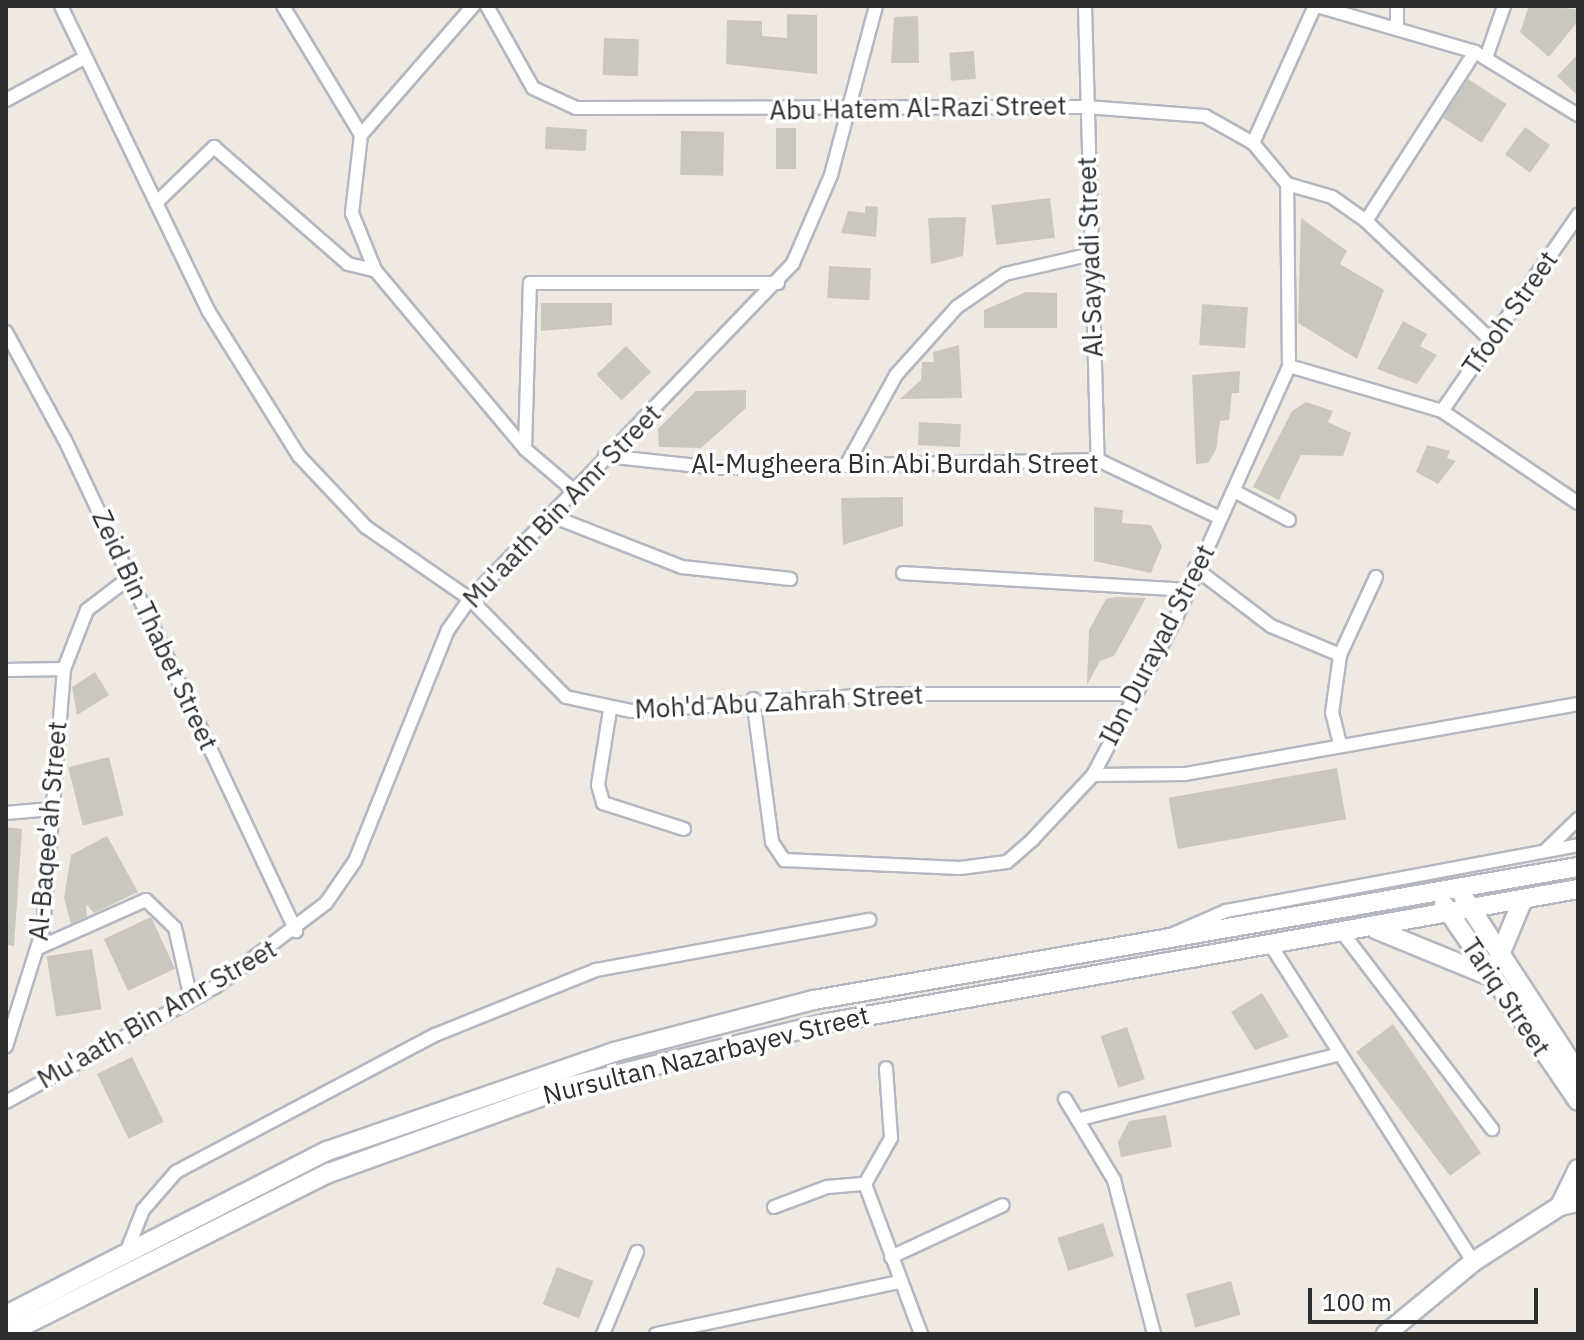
<!DOCTYPE html>
<html>
<head>
<meta charset="utf-8">
<style>
	body { margin:0 }
	#map { position:relative; width:1584px; height:1340px; overflow:hidden; background:#efe9e1; font-family:"IBM Plex Sans",sans-serif }
	div>[style] { position:absolute }
	[style*='--x'] { left:calc(var(--x)*1px); top:calc(var(--y)*1px); width:calc(var(--w)*1px); rotate:calc(var(--a)*1deg) }
	.building>* { inset:0; background:#cbc7bf; transform-origin:0 0 }
	.roads { filter:drop-shadow(2px 0 #b4b7c1) drop-shadow(-2px 0 #b4b7c1) drop-shadow(0 2px #b4b7c1) drop-shadow(0 -2px #b4b7c1) }
	.street>* { height:12px; margin:-6px; padding:0 6px; transform-origin:6px; border-radius:6px; background:#fff }
	.secondary>* { height:18px; margin:-9px; padding:0 9px; transform-origin:9px; border-radius:9px; background:#fff }
	span { translate:-50% -50%; white-space:nowrap; text-align:center; line-height:1.15; -webkit-text-stroke:7px #fff; paint-order:stroke }
	.street-label { font-size:26px; color:#2e2e2e }
	.frame { position:absolute; inset:0; border:8px solid #2e2e2e; pointer-events:none }
	.scale { position:absolute; left:1308px; top:1288px; width:230px; height:36px; box-sizing:border-box; border:4px solid #2e2e2e; border-top:0; padding-left:10px; font-size:24px; line-height:28px; white-space:nowrap; color:#2e2e2e; -webkit-text-stroke:6px #fff; paint-order:stroke }
</style>
</head>
<body>
<div id="map">
	<div class="building">
		<i style="clip-path:polygon(1529px 6px,1578px 9px,1578px 21px,1549px 57px,1520px 32px)"></i>
		<i style="clip-path:polygon(787px 14px,817px 15px,817px 74px,726px 64px,727px 20px,762px 21px,762px 36px,787px 38px)"></i>
		<i style="clip-path:polygon(918px 16px,919px 63px,891px 63px,894px 17px)"></i>
		<i style="left:604px;top:38px;width:35px;height:37px;rotate:2deg"></i>
		<i style="left:974px;top:51px;width:28px;height:25px;rotate:86deg"></i>
		<i style="clip-path:polygon(1578px 54px,1578px 96px,1557px 76px)"></i>
		<i style="left:1468px;top:79px;width:46px;height:46px;rotate:33deg"></i>
		<i style="left:546px;top:127px;width:41px;height:22px;rotate:3deg"></i>
		<i style="left:1525px;top:127px;width:31px;height:34px;rotate:36deg"></i>
		<i style="left:776px;top:128px;width:20px;height:41px"></i>
		<i style="left:681px;top:131px;width:43px;height:44px;rotate:1deg"></i>
		<i style="left:1050px;top:198px;width:40px;height:59px;rotate:83deg"></i>
		<i style="clip-path:polygon(865px 206px,878px 207px,876px 237px,841px 233px,848px 211px,865px 213px)"></i>
		<i style="clip-path:polygon(966px 217px,963px 256px,931px 264px,928px 218px)"></i>
		<i style="clip-path:polygon(1301px 218px,1347px 251px,1340px 264px,1384px 290px,1357px 359px,1298px 323px)"></i>
		<i style="left:829px;top:266px;width:42px;height:32px;rotate:3deg"></i>
		<i style="clip-path:polygon(1057px 293px,1057px 328px,984px 328px,984px 310px,1026px 292px)"></i>
		<i style="clip-path:polygon(541px 303px,612px 303px,612px 325px,541px 331px)"></i>
		<i style="left:1202px;top:304px;width:46px;height:41px;rotate:4deg"></i>
		<i style="clip-path:polygon(1403px 321px,1427px 334px,1420px 346px,1437px 355px,1417px 384px,1377px 369px)"></i>
		<i style="clip-path:polygon(959px 345px,962px 398px,900px 399px,921px 380px,922px 362px,934px 362px,933px 352px)"></i>
		<i style="left:626px;top:346px;width:36px;height:41px;rotate:46deg"></i>
		<i style="clip-path:polygon(1240px 371px,1239px 393px,1232px 393px,1229px 420px,1220px 421px,1216px 450px,1208px 463px,1196px 464px,1192px 375px)"></i>
		<i style="clip-path:polygon(746px 390px,746px 408px,701px 448px,659px 447px,658px 429px,696px 391px)"></i>
		<i style="clip-path:polygon(1306px 402px,1333px 411px,1328px 422px,1351px 433px,1343px 456px,1301px 455px,1279px 500px,1253px 487px,1292px 411px)"></i>
		<i style="left:919px;top:422px;width:42px;height:23px;rotate:3deg"></i>
		<i style="clip-path:polygon(1427px 445px,1450px 451px,1447px 458px,1456px 461px,1438px 484px,1416px 472px)"></i>
		<i style="clip-path:polygon(903px 497px,903px 526px,843px 545px,841px 498px)"></i>
		<i style="clip-path:polygon(1094px 507px,1123px 510px,1122px 523px,1151px 525px,1162px 546px,1151px 573px,1094px 561px)"></i>
		<i style="clip-path:polygon(1116px 597px,1146px 598px,1114px 656px,1100px 661px,1087px 685px,1089px 630px,1106px 599px)"></i>
		<i style="clip-path:polygon(95px 672px,109px 695px,77px 715px,72px 687px)"></i>
		<i style="left:109px;top:757px;width:60px;height:42px;rotate:76deg"></i>
		<i style="left:1337px;top:768px;width:52px;height:171px;rotate:80deg"></i>
		<i style="clip-path:polygon(6px 827px,22px 829px,14px 946px,6px 945px)"></i>
		<i style="clip-path:polygon(107px 836px,138px 892px,94px 913px,86px 904px,87px 916px,71px 924px,64px 898px,71px 855px)"></i>
		<i style="left:151px;top:917px;width:57px;height:52px;rotate:65deg"></i>
		<i style="left:92px;top:949px;width:61px;height:46px;rotate:81deg"></i>
		<i style="clip-path:polygon(1262px 993px,1289px 1037px,1255px 1050px,1231px 1012px)"></i>
		<i style="clip-path:polygon(1393px 1024px,1481px 1153px,1450px 1176px,1356px 1052px)"></i>
		<i style="left:1127px;top:1027px;width:55px;height:28px;rotate:71deg"></i>
		<i style="left:132px;top:1057px;width:72px;height:39px;rotate:64deg"></i>
		<i style="clip-path:polygon(1166px 1115px,1172px 1147px,1121px 1157px,1118px 1142px,1129px 1121px)"></i>
		<i style="left:1103px;top:1223px;width:35px;height:48px;rotate:72deg"></i>
		<i style="left:557px;top:1267px;width:39px;height:40px;rotate:21deg"></i>
		<i style="left:1231px;top:1281px;width:35px;height:47px;rotate:74deg"></i>
	</div>
	<div class="roads">
		<div class="street">
			<i style="--x:61;--y:6;--w:340;--a:64.2"></i>
			<i style="--x:209;--y:312;--w:170;--a:58"></i>
			<i style="--x:299;--y:456;--w:98;--a:46.7"></i>
			<i style="--x:366;--y:527;--w:126;--a:34.7"></i>
			<i style="--x:470;--y:599;--w:137;--a:45.6"></i>
			<i style="--x:566;--y:697;--w:66;--a:12.2"></i>
			<i style="--x:631;--y:711;--w:254;--a:-3.8"></i>
			<i style="--x:884;--y:694;--w:247;--a:0"></i>
			<i style="--x:283;--y:6;--w:151;--a:58.8"></i>
			<i style="--x:473;--y:6;--w:171;--a:131"></i>
			<i style="--x:361;--y:135;--w:79;--a:96.6"></i>
			<i style="--x:352;--y:213;--w:61;--a:68"></i>
			<i style="--x:375;--y:270;--w:234;--a:50"></i>
			<i style="--x:525;--y:449;--w:63;--a:40.5"></i>
			<i style="--x:487;--y:6;--w:94;--a:60.7"></i>
			<i style="--x:533;--y:88;--w:47;--a:24.9"></i>
			<i style="--x:576;--y:108;--w:510;--a:-0.11"></i>
			<i style="--x:1086;--y:107;--w:119;--a:4.3"></i>
			<i style="--x:1205;--y:116;--w:55;--a:29.4"></i>
			<i style="--x:1253;--y:143;--w:53;--a:50.3"></i>
			<i style="--x:1287;--y:184;--w:47;--a:16.1"></i>
			<i style="--x:1332;--y:197;--w:42;--a:35.2"></i>
			<i style="--x:1366;--y:221;--w:171;--a:43.6"></i>
			<i style="--x:1085;--y:6;--w:454;--a:88.4"></i>
			<i style="--x:1317;--y:6;--w:165;--a:16.2"></i>
			<i style="--x:1475;--y:52;--w:121;--a:31.5"></i>
			<i style="--x:1397;--y:6;--w:23;--a:90"></i>
			<i style="--x:1486;--y:58;--w:55;--a:-70.9"></i>
			<i style="--x:6;--y:100;--w:89;--a:-28.3"></i>
			<i style="--x:1253;--y:143;--w:150;--a:-65.7"></i>
			<i style="--x:156;--y:203;--w:81;--a:-44"></i>
			<i style="--x:214;--y:147;--w:178;--a:41.1"></i>
			<i style="--x:348;--y:264;--w:28;--a:13"></i>
			<i style="--x:1366;--y:221;--w:201;--a:-57.2"></i>
			<i style="--x:6;--y:332;--w:123;--a:61.4"></i>
			<i style="--x:65;--y:440;--w:543;--a:64.8"></i>
			<i style="--x:1289;--y:366;--w:159;--a:16.4"></i>
			<i style="--x:1442;--y:411;--w:164;--a:34.1"></i>
			<i style="--x:1442;--y:411;--w:239;--a:-55.2"></i>
			<i style="--x:525;--y:449;--w:166;--a:-88.3"></i>
			<i style="--x:530;--y:283;--w:248;--a:0"></i>
			<i style="--x:605;--y:456;--w:114;--a:6.1"></i>
			<i style="--x:718;--y:468;--w:380;--a:-1.2"></i>
			<i style="--x:1098;--y:460;--w:135;--a:25.4"></i>
			<i style="--x:846;--y:466;--w:104;--a:-61.2"></i>
			<i style="--x:896;--y:375;--w:91;--a:-48.1"></i>
			<i style="--x:957;--y:307;--w:58;--a:-34.5"></i>
			<i style="--x:1005;--y:274;--w:84;--a:-13"></i>
			<i style="--x:1234;--y:491;--w:62;--a:27.8"></i>
			<i style="--x:549;--y:515;--w:143;--a:21.4"></i>
			<i style="--x:682;--y:567;--w:109;--a:6.3"></i>
			<i style="--x:1195;--y:568;--w:96;--a:37.3"></i>
			<i style="--x:1271;--y:626;--w:75;--a:22.8"></i>
			<i style="--x:903;--y:573;--w:285;--a:3.4"></i>
			<i style="--x:64;--y:669;--w:63;--a:-68.7"></i>
			<i style="--x:87;--y:610;--w:53;--a:-37.3"></i>
			<i style="--x:6;--y:670;--w:58;--a:-1"></i>
			<i style="--x:64;--y:669;--w:261;--a:94.6"></i>
			<i style="--x:43;--y:929;--w:123;--a:107.5"></i>
			<i style="--x:753;--y:699;--w:144;--a:82.4"></i>
			<i style="--x:772;--y:842;--w:22;--a:56"></i>
			<i style="--x:784;--y:860;--w:176;--a:2.6"></i>
			<i style="--x:960;--y:868;--w:47;--a:-7.3"></i>
			<i style="--x:1007;--y:862;--w:35;--a:-41"></i>
			<i style="--x:1033;--y:839;--w:88;--a:-46.8"></i>
			<i style="--x:1093;--y:775;--w:178;--a:-62.1"></i>
			<i style="--x:1176;--y:618;--w:276;--a:-65.8"></i>
			<i style="--x:1289;--y:366;--w:182;--a:-90.6"></i>
			<i style="--x:610;--y:710;--w:76;--a:99.1"></i>
			<i style="--x:598;--y:785;--w:19;--a:74"></i>
			<i style="--x:603;--y:803;--w:85;--a:17.8"></i>
			<i style="--x:1340;--y:744;--w:32;--a:-104"></i>
			<i style="--x:1332;--y:713;--w:59;--a:-82.1"></i>
			<i style="--x:1340;--y:655;--w:86;--a:-65.2"></i>
			<i style="--x:1093;--y:775;--w:92;--a:-0.6"></i>
			<i style="--x:1185;--y:774;--w:399;--a:-10.1"></i>
			<i style="--x:6;--y:813;--w:45;--a:-5.1"></i>
			<i style="--x:1546;--y:850;--w:45;--a:-44.1"></i>
			<i style="--x:1342;--y:932;--w:248;--a:52.7"></i>
			<i style="--x:1173;--y:934;--w:58;--a:-23.5"></i>
			<i style="--x:1226;--y:911;--w:358;--a:-10.6"></i>
			<i style="--x:1270;--y:944;--w:377;--a:57.4"></i>
			<i style="--x:38;--y:948;--w:118;--a:-24"></i>
			<i style="--x:146;--y:900;--w:40;--a:44"></i>
			<i style="--x:175;--y:928;--w:73;--a:77.3"></i>
			<i style="--x:1065;--y:1099;--w:95;--a:58.8"></i>
			<i style="--x:1114;--y:1180;--w:159;--a:75.4"></i>
			<i style="--x:6;--y:1102;--w:239;--a:-28.8"></i>
			<i style="--x:215;--y:987;--w:139;--a:-37.1"></i>
			<i style="--x:326;--y:903;--w:51;--a:-55.4"></i>
			<i style="--x:355;--y:861;--w:249;--a:-68.1"></i>
			<i style="--x:448;--y:630;--w:38;--a:-55"></i>
			<i style="--x:470;--y:599;--w:466;--a:-46.1"></i>
			<i style="--x:793;--y:263;--w:96;--a:-66.6"></i>
			<i style="--x:831;--y:175;--w:175;--a:-75.1"></i>
			<i style="--x:1080;--y:1119;--w:264;--a:-14"></i>
			<i style="--x:865;--y:1184;--w:53;--a:-60.5"></i>
			<i style="--x:891;--y:1138;--w:70;--a:-94.1"></i>
			<i style="--x:774;--y:1207;--w:57;--a:-20.7"></i>
			<i style="--x:827;--y:1187;--w:38;--a:-5"></i>
			<i style="--x:865;--y:1184;--w:160;--a:69.5"></i>
			<i style="--x:128;--y:1248;--w:41;--a:-68.5"></i>
			<i style="--x:143;--y:1210;--w:50;--a:-49"></i>
			<i style="--x:176;--y:1172;--w:293;--a:-27.9"></i>
			<i style="--x:435;--y:1035;--w:174;--a:-22"></i>
			<i style="--x:596;--y:970;--w:278;--a:-10.4"></i>
			<i style="--x:891;--y:1257;--w:123;--a:-24.9"></i>
			<i style="--x:603;--y:1334;--w:89;--a:-67.5"></i>
			<i style="--x:656;--y:1334;--w:249;--a:-12.1"></i>
		</div>
		<div class="secondary">
			<i style="--x:1464;--y:898;--w:209;--a:56.9"></i>
			<i style="--x:1444;--y:905;--w:237;--a:55.6"></i>
			<i style="--x:1375;--y:929;--w:121;--a:22.3"></i>
			<i style="--x:1499;--y:957;--w:63;--a:-67.5"></i>
			<i style="--x:1560;--y:1206;--w:41;--a:-64.1"></i>
			<i style="--x:6;--y:1315;--w:360;--a:-27.1"></i>
			<i style="--x:327;--y:1151;--w:304;--a:-19"></i>
			<i style="--x:614;--y:1052;--w:207;--a:-14.6"></i>
			<i style="--x:814;--y:1000;--w:775;--a:-9.88"></i>
			<i style="--x:7;--y:1334;--w:360;--a:-26.6"></i>
			<i style="--x:329;--y:1173;--w:256;--a:-19.8"></i>
			<i style="--x:570;--y:1086;--w:265;--a:-13.8"></i>
			<i style="--x:827;--y:1023;--w:763;--a:-10.12"></i>
			<i style="--x:1386;--y:1334;--w:113;--a:-39.6"></i>
			<i style="--x:1473;--y:1262;--w:103;--a:-32.8"></i>
			<i style="--x:1560;--y:1206;--w:18;--a:-13"></i>
		</div>
	</div>
	<div class="street-label">
		<span style="left:918px;top:108px;rotate:-1deg">Abu Hatem Al-Razi Street</span>
		<span style="left:1090px;top:257px;rotate:-92deg">Al-Sayyadi Street</span>
		<span style="left:1510px;top:313px;rotate:-55deg">Tfooh Street</span>
		<span style="left:895px;top:464px">Al-Mugheera Bin Abi Burdah Street</span>
		<span style="left:562px;top:506px;rotate:-46deg">Mu'aath Bin Amr Street</span>
		<span style="left:155px;top:630px;rotate:65deg">Zeid Bin Thabet Street</span>
		<span style="left:1157px;top:645px;rotate:-63deg">Ibn Durayad Street</span>
		<span style="left:779px;top:702px;rotate:-3deg">Moh'd Abu Zahrah Street</span>
		<span style="left:48px;top:831px;rotate:-85deg">Al-Baqee'ah Street</span>
		<span style="left:1506px;top:997px;rotate:56deg">Tariq Street</span>
		<span style="left:157px;top:1014px;rotate:-30deg">Mu'aath Bin Amr Street</span>
		<span style="left:706px;top:1055px;rotate:-14deg">Nursultan Nazarbayev Street</span>
	</div>
	<div class="frame"></div>
	<div class="scale">100 m</div>
</div>
</body>
</html>
